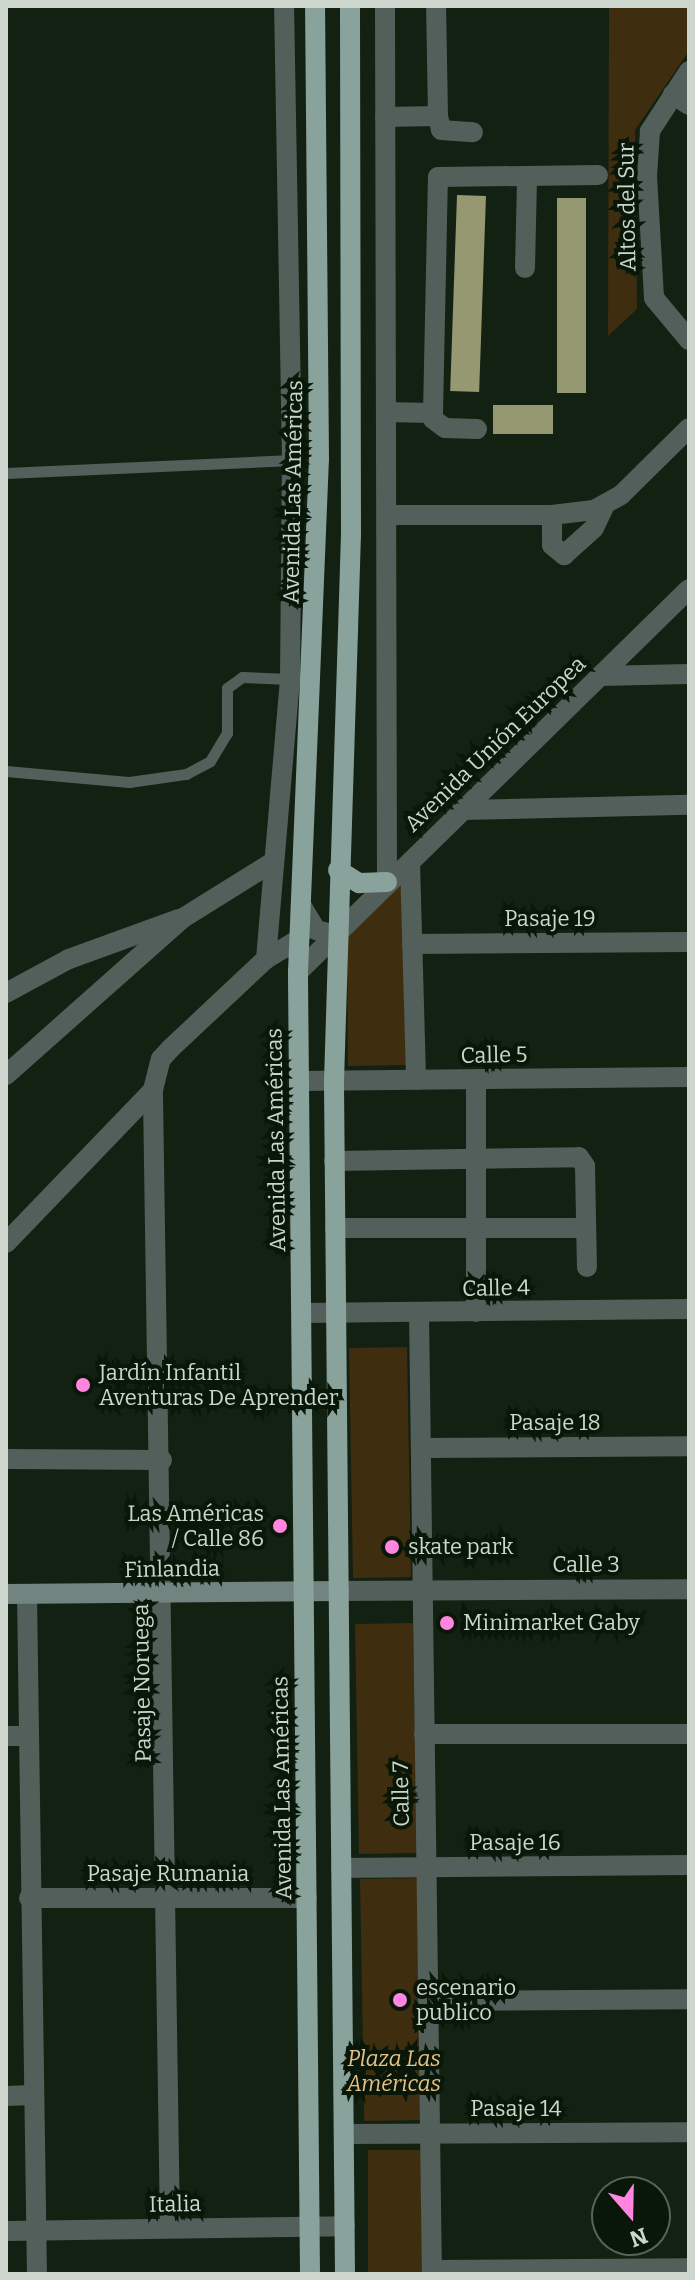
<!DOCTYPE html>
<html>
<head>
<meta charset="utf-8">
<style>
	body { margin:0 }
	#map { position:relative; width:695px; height:2280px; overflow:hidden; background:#122112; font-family:Bitter,serif }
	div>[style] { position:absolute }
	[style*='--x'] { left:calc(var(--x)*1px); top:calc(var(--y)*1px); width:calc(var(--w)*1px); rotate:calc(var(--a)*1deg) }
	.green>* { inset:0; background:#3f2d0f; transform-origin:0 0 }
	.building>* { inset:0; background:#959870; transform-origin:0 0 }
	.lane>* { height:11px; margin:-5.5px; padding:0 5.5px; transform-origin:5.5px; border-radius:5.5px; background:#535f5b }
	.street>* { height:20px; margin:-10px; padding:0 10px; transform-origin:10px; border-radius:10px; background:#535f5b }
	.secondary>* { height:20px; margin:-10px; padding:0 10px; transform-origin:10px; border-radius:10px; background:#71847f }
	.primary>* { height:20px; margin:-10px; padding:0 10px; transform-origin:10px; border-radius:10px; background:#89a29b }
	.dots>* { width:22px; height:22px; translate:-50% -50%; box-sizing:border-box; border:4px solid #091709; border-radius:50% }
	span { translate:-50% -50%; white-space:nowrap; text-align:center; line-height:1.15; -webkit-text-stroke:8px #091709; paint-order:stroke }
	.street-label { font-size:22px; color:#ccd6cc }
	.poi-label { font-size:22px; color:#ccd6cc }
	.left { translate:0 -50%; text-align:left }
	.right { translate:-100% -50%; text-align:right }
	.park-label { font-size:22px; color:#e6c087; font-style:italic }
	.frame { position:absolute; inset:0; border:8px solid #ccd6cc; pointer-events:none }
	.north { position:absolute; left:591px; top:2176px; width:80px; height:80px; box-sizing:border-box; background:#091709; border:2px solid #576357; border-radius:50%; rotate:160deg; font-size:22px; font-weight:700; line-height:32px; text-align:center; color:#ccd6cc }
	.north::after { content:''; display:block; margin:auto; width:28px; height:36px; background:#ff85de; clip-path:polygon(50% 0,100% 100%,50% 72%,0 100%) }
</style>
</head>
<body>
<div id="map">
	<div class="green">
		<i style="clip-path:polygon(609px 6px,689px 6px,689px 51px,635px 130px,637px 309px,608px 336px)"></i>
		<i style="clip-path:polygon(404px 876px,407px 1065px,348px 1066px,347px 936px)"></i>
		<i style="left:407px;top:1347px;width:230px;height:58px;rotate:89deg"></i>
		<i style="left:413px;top:1623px;width:230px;height:58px;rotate:89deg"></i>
		<i style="left:420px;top:1878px;width:242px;height:60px;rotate:89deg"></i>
		<i style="left:368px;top:2150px;width:57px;height:124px"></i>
	</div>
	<div class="building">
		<i style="left:457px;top:195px;width:29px;height:196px;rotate:2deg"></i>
		<i style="left:557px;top:198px;width:29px;height:195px"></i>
		<i style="left:553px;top:405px;width:29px;height:60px;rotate:90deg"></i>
	</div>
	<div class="lane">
		<i style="--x:6;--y:473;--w:286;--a:-2.6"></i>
		<i style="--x:6;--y:771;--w:123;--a:5.1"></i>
		<i style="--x:129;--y:782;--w:58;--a:-8"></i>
		<i style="--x:186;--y:774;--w:27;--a:-28"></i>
		<i style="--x:210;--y:761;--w:33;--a:-59"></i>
		<i style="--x:227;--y:733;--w:45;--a:-90"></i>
		<i style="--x:227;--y:688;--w:19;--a:-36"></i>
		<i style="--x:242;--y:677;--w:48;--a:2.4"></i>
	</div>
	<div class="street">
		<i style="--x:385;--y:6;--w:876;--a:89.87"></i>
		<i style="--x:689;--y:71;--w:72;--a:123"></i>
		<i style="--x:650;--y:131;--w:45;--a:93.8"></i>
		<i style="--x:647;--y:176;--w:122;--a:86.7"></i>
		<i style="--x:654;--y:298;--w:55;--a:50.2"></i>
		<i style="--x:673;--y:94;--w:19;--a:35"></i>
		<i style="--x:438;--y:116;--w:14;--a:78"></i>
		<i style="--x:441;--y:130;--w:32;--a:4"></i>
		<i style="--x:385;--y:117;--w:53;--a:-1.1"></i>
		<i style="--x:438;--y:116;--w:110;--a:-91"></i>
		<i style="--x:525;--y:268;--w:91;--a:-88.7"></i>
		<i style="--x:386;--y:412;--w:47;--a:1.2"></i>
		<i style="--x:433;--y:413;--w:236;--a:-88.8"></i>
		<i style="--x:438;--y:177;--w:160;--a:-0.7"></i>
		<i style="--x:433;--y:413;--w:6;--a:90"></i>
		<i style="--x:433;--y:419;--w:15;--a:37"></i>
		<i style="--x:445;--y:428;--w:32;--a:2"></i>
		<i style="--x:387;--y:515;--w:165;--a:0"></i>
		<i style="--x:552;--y:515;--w:42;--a:-6.8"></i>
		<i style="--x:594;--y:510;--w:31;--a:-29"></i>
		<i style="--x:621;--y:495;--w:95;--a:-44.6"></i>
		<i style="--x:552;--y:515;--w:30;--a:90"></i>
		<i style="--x:552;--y:545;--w:16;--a:40"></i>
		<i style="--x:564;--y:555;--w:40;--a:-42"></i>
		<i style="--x:594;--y:528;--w:23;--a:-65"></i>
		<i style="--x:600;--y:676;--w:89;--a:-1.3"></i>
		<i style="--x:462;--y:810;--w:227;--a:-1.3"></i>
		<i style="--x:410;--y:862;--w:218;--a:88.4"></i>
		<i style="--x:301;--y:905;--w:29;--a:59"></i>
		<i style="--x:316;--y:930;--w:21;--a:14"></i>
		<i style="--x:412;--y:944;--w:277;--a:-0.4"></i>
		<i style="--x:266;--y:959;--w:281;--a:-85.1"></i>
		<i style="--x:290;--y:679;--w:219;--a:-89.5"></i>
		<i style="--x:292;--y:460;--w:454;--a:-91"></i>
		<i style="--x:298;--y:972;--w:547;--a:-44.41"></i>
		<i style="--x:6;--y:993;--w:72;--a:-28.4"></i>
		<i style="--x:69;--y:959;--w:117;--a:-20"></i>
		<i style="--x:6;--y:1075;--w:237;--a:-41.6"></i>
		<i style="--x:183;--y:918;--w:106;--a:-31.9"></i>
		<i style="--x:476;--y:1079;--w:233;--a:90"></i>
		<i style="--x:299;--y:1081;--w:390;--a:-0.6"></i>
		<i style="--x:334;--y:1161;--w:245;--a:-0.9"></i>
		<i style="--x:579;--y:1157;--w:11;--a:56"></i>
		<i style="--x:585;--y:1166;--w:101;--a:88.9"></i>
		<i style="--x:335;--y:1228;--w:250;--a:0"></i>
		<i style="--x:6;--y:1243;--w:212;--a:-46.1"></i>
		<i style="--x:419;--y:1312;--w:962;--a:89.23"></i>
		<i style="--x:303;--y:1313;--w:386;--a:-0.6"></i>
		<i style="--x:421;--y:1448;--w:268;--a:-0.4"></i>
		<i style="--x:6;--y:1459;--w:156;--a:0.4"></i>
		<i style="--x:339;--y:1591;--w:350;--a:-0.3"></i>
		<i style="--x:27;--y:1595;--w:679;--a:89.16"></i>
		<i style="--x:424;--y:1734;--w:265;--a:0"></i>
		<i style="--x:6;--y:1736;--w:23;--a:0"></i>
		<i style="--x:341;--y:1868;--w:348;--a:-0.5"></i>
		<i style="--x:29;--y:1898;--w:278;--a:0"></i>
		<i style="--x:428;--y:2001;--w:261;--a:-0.4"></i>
		<i style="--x:6;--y:2096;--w:27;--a:-2"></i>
		<i style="--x:344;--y:2134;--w:345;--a:-0.3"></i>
		<i style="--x:170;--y:2228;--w:1138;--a:-90.86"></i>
		<i style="--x:153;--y:1090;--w:32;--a:-76"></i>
		<i style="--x:161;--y:1059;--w:13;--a:-48"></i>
		<i style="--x:170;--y:1049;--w:132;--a:-43.2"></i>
		<i style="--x:266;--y:959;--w:39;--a:-31"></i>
		<i style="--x:6;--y:2231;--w:339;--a:-0.8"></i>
		<i style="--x:432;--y:2270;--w:257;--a:-0.4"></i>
	</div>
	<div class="secondary">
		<i style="--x:6;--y:1594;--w:333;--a:-0.5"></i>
	</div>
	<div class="primary">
		<i style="--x:338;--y:870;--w:25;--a:32"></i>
		<i style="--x:359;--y:883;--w:28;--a:-2"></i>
		<i style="--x:310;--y:2274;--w:1302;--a:-90.53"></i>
		<i style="--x:298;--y:972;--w:513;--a:-87.66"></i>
		<i style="--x:319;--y:459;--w:453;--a:-90.5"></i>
		<i style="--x:345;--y:2274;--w:1193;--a:-90.53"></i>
		<i style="--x:334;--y:1081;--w:546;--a:-88.22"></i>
		<i style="--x:351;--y:535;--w:529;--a:-90.11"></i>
	</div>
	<div class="dots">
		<i style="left:83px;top:1385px;background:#ff85de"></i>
		<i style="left:280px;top:1526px;background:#ff85de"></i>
		<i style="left:392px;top:1547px;background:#ff85de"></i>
		<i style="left:447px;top:1623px;background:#ff85de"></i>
		<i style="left:400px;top:2000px;background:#ff85de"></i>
	</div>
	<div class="street-label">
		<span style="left:627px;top:207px;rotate:-91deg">Altos del Sur</span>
		<span style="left:293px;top:492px;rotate:-89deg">Avenida Las Américas</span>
		<span style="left:495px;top:744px;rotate:-44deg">Avenida Unión Europea</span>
		<span style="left:550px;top:919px">Pasaje 19</span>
		<span style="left:494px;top:1055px;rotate:-1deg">Calle 5</span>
		<span style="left:276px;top:1140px;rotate:-91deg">Avenida Las Américas</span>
		<span style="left:496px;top:1288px;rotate:-1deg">Calle 4</span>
		<span style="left:555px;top:1423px">Pasaje 18</span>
		<span style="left:586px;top:1565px">Calle 3</span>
		<span style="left:172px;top:1569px;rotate:-1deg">Finlandia</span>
		<span style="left:142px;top:1683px;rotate:-91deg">Pasaje Noruega</span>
		<span style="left:282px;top:1788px;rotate:-91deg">Avenida Las Américas</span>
		<span style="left:401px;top:1794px;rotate:-91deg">Calle 7</span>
		<span style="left:515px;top:1843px">Pasaje 16</span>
		<span style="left:168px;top:1874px">Pasaje Rumania</span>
		<span style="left:516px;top:2109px">Pasaje 14</span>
		<span style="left:175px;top:2204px;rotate:-1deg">Italia</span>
	</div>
	<div class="poi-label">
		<span class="left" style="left:99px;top:1385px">Jardín Infantil<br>Aventuras De Aprender</span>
		<span class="right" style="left:264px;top:1526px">Las Américas<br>/ Calle 86</span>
		<span class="left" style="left:408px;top:1547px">skate park</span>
		<span class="left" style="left:463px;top:1623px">Minimarket Gaby</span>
		<span class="left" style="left:416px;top:2000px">escenario<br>publico</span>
	</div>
	<div class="park-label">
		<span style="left:394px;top:2071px">Plaza Las<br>Américas</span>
	</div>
	<div class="frame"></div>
	<div class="north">N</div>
</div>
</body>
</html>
